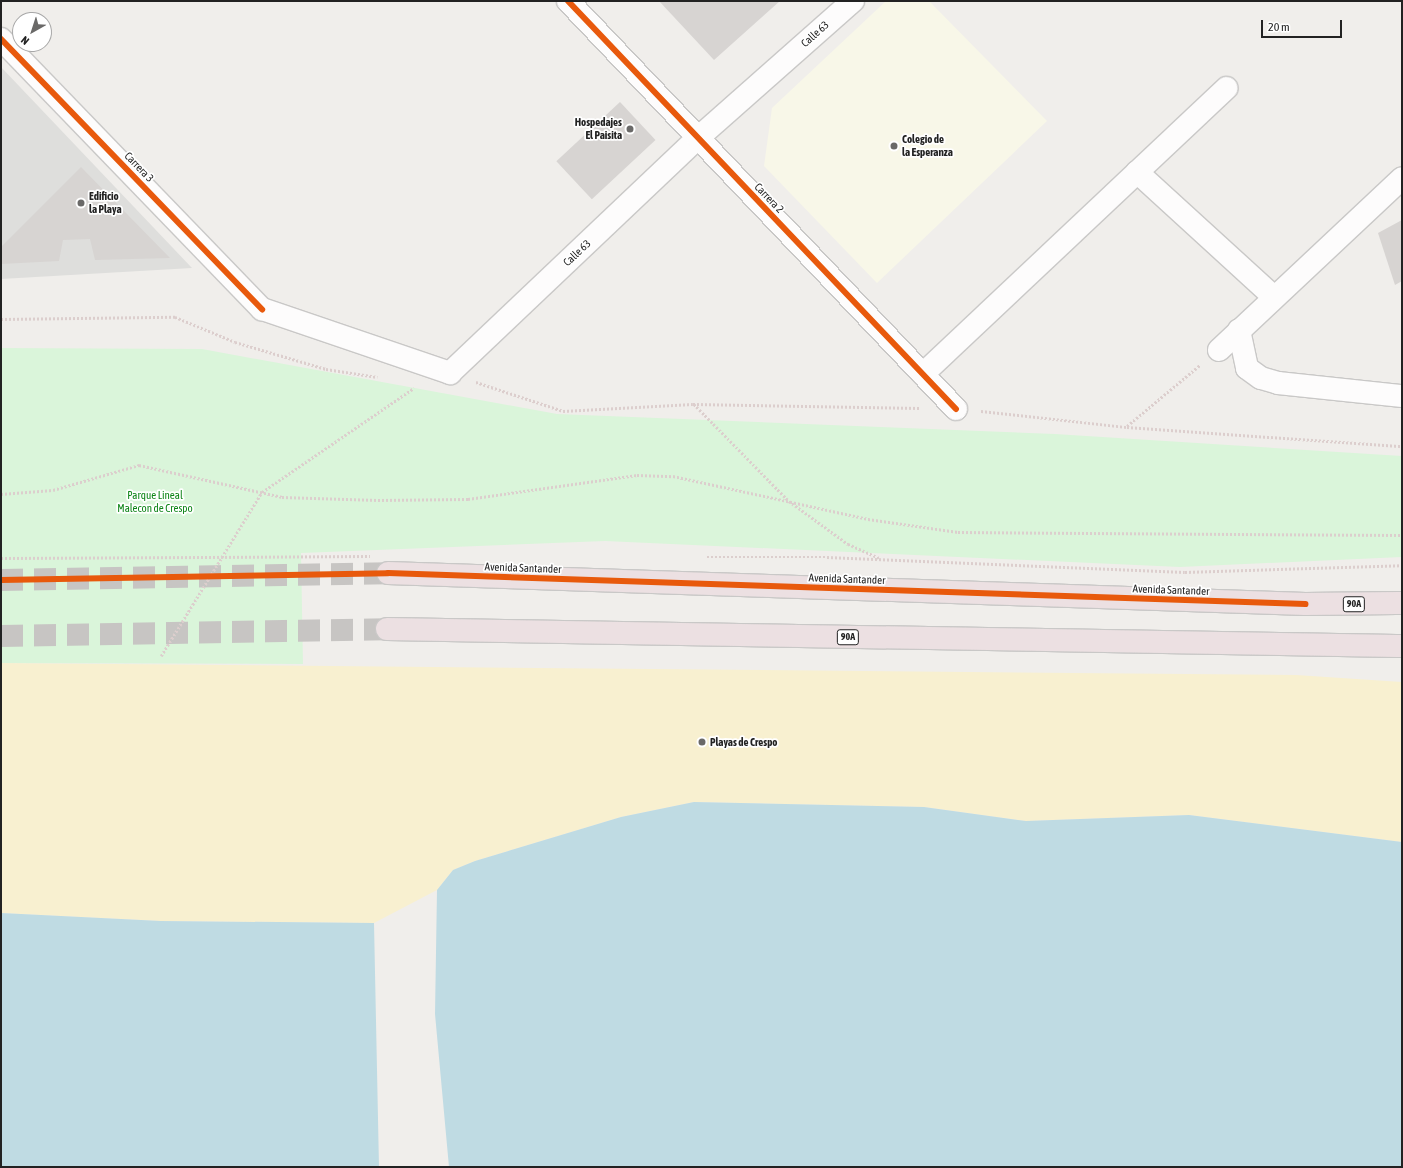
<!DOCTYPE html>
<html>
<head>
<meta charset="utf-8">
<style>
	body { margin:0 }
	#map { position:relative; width:1403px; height:1168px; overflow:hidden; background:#f0eeeb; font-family:"Asap Condensed",sans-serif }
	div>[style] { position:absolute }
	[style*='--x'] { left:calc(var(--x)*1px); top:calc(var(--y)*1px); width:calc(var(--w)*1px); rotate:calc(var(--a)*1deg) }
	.education>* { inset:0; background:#f8f7e8 }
	.religious>* { inset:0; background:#dededc }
	.sand>* { inset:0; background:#f8f0d0 }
	.park>* { inset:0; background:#daf5da }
	.water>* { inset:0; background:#bfdbe3 }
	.building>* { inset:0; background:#d7d4d2; transform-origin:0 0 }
	.highway-tunnel>* { height:22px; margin-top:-11px; transform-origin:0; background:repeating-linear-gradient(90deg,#c7c5c3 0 22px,transparent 0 33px) }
	.path>* { height:2.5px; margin-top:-1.25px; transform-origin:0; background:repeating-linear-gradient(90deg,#dccecd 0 2px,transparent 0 4px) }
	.roads { filter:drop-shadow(1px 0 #c9c8c7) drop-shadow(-1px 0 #c9c8c7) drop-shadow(0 1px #c9c8c7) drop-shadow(0 -1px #c9c8c7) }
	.minor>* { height:22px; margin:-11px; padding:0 11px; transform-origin:11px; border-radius:11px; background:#fdfcfc }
	.highway>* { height:22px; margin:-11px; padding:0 11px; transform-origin:11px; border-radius:11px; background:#ece0e2 }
	.cycleway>* { height:6px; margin:-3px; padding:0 3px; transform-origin:3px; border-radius:3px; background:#e8590c }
	.dots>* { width:11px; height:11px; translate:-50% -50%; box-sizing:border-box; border:2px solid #fff; border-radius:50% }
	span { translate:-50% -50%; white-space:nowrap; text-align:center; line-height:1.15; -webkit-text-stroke:3.5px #fff; paint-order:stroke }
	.shield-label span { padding:1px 3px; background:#fff; border:1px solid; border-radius:3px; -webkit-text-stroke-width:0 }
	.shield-label { font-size:10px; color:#222; font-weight:700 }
	.street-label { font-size:11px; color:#222 }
	.poi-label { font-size:11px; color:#222; font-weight:700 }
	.right { translate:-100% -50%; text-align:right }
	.left { translate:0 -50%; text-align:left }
	.park-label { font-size:11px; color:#0c8416 }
	.frame { position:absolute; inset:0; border:2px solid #222; pointer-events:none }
	.north { position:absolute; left:12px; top:12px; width:40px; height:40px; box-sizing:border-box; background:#fff; border:1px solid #a7a7a7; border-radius:50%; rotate:219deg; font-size:11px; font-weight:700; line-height:16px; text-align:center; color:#222 }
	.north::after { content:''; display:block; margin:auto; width:14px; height:18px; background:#6a6968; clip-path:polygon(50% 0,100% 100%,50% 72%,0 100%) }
	.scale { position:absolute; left:1261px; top:20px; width:81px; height:18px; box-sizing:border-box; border:2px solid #222; border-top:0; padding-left:5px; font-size:12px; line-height:14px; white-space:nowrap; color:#222; -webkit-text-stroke:3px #fff; paint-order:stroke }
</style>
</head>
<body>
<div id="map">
	<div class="education">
		<i style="clip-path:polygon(886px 1px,929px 1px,1047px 121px,877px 283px,764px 166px,772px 108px)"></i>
	</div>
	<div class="religious">
		<i style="clip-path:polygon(1px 67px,192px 268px,1px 279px)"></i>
	</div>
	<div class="sand">
		<i style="clip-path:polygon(1px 663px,1296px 675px,1402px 682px,1402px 842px,1189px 815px,1026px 821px,924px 807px,694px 802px,621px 817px,475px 861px,453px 870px,437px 890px,374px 923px,161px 921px,1px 913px)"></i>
	</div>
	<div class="park">
		<i style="clip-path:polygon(1px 348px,202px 349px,557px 414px,1055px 434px,1402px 456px,1402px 557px,1180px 567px,605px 541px,301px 553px,303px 664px,1px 663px)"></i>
	</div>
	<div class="water">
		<i style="clip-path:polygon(694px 802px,924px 807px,1026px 821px,1189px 815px,1402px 842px,1402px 1167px,449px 1167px,435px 1014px,437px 890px,453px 870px,475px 861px,621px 817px)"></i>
		<i style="clip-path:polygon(1px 913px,161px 921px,374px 923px,379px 1167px,1px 1167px)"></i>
	</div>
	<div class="building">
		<i style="clip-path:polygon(659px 1px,780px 1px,714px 60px)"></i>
		<i style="left:620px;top:102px;width:52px;height:87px;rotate:47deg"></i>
		<i style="clip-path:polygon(81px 167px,170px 258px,95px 260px,90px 239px,63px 240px,59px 261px,1px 264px,1px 247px)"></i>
		<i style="clip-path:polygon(1402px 220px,1402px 281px,1395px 285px,1378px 233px)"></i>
	</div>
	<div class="highway-tunnel">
		<i style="--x:1;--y:580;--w:387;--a:-1"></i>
		<i style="--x:1;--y:636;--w:386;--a:-1"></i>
	</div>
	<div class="path">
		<i style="--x:1;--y:319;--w:174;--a:-0.7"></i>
		<i style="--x:175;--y:317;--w:65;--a:22.6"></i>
		<i style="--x:235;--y:342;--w:95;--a:16.5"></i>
		<i style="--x:326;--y:369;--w:52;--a:8.9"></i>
		<i style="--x:476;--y:382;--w:92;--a:18.4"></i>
		<i style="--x:563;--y:411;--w:130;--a:-3.1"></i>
		<i style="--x:693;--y:404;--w:227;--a:1"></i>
		<i style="--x:694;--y:404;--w:136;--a:45.6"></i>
		<i style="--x:789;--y:501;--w:73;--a:36.1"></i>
		<i style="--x:848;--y:544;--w:34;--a:24"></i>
		<i style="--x:981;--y:411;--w:147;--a:6.3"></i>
		<i style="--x:1127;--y:427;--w:276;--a:4"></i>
		<i style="--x:1127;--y:426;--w:95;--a:-39.9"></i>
		<i style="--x:1;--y:494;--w:52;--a:-4.4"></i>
		<i style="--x:53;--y:490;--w:90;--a:-16.2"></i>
		<i style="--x:139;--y:465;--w:147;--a:12.6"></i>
		<i style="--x:282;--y:497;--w:96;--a:1.8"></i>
		<i style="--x:378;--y:500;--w:90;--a:-0.6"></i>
		<i style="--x:468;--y:499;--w:171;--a:-8.1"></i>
		<i style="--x:637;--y:475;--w:36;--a:2"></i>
		<i style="--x:673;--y:476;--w:200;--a:12.4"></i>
		<i style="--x:868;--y:519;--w:91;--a:8.2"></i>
		<i style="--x:958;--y:532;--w:444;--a:0.4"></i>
		<i style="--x:707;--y:557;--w:120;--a:0"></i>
		<i style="--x:827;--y:557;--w:358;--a:2.4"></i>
		<i style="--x:1185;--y:572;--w:217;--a:-1.8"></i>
		<i style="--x:1;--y:558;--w:369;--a:-0.3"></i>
		<i style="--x:161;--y:656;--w:193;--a:-58.4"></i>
		<i style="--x:262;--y:492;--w:184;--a:-34.4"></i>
	</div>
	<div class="roads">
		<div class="minor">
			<i style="--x:568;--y:1;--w:563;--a:46.44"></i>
			<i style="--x:1;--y:39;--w:376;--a:46"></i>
			<i style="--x:262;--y:309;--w:199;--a:18.8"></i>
			<i style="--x:450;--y:373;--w:342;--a:-43.5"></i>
			<i style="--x:698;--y:138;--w:207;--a:-41.5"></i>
			<i style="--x:1137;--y:172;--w:184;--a:42.4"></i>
			<i style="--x:1239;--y:330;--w:39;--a:78"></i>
			<i style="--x:1247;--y:368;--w:17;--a:36"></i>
			<i style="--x:1261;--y:378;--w:18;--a:16"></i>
			<i style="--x:1278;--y:383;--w:125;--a:6"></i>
			<i style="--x:1219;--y:350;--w:251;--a:-43.2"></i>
			<i style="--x:923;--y:374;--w:417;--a:-43.3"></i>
		</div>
		<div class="highway">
			<i style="--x:388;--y:573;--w:918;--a:1.94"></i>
			<i style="--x:1305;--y:604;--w:97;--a:-0.6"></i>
			<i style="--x:387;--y:629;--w:1015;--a:0.96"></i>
		</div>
	</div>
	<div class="cycleway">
		<i style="--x:568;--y:1;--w:563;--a:46.44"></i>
		<i style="--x:1;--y:39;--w:376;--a:46"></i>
		<i style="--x:1;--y:580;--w:387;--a:-1"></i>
		<i style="--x:388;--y:573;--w:918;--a:1.94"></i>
	</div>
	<div class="dots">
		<i style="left:630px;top:129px;background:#6a6968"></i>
		<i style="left:894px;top:146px;background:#6a6968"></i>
		<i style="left:81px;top:203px;background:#6a6968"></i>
		<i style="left:702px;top:742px;background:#6a6968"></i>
	</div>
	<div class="shield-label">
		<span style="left:1354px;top:604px">90A</span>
		<span style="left:848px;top:637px">90A</span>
	</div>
	<div class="street-label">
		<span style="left:815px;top:34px;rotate:-42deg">Calle 63</span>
		<span style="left:139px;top:167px;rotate:46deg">Carrera 3</span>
		<span style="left:769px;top:198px;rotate:46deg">Carrera 2</span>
		<span style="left:577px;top:253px;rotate:-43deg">Calle 63</span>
		<span style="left:523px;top:568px;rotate:2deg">Avenida Santander</span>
		<span style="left:847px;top:579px;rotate:2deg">Avenida Santander</span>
		<span style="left:1171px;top:590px;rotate:2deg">Avenida Santander</span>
	</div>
	<div class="poi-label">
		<span class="right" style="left:622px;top:129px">Hospedajes<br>El Paisita</span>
		<span class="left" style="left:902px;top:146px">Colegio de<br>la Esperanza</span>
		<span class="left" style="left:89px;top:203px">Edificio<br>la Playa</span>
		<span class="left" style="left:710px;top:742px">Playas de Crespo</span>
	</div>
	<div class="park-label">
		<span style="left:155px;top:502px">Parque Lineal<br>Malecon de Crespo</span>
	</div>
	<div class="frame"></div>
	<div class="north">N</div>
	<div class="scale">20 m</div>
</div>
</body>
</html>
